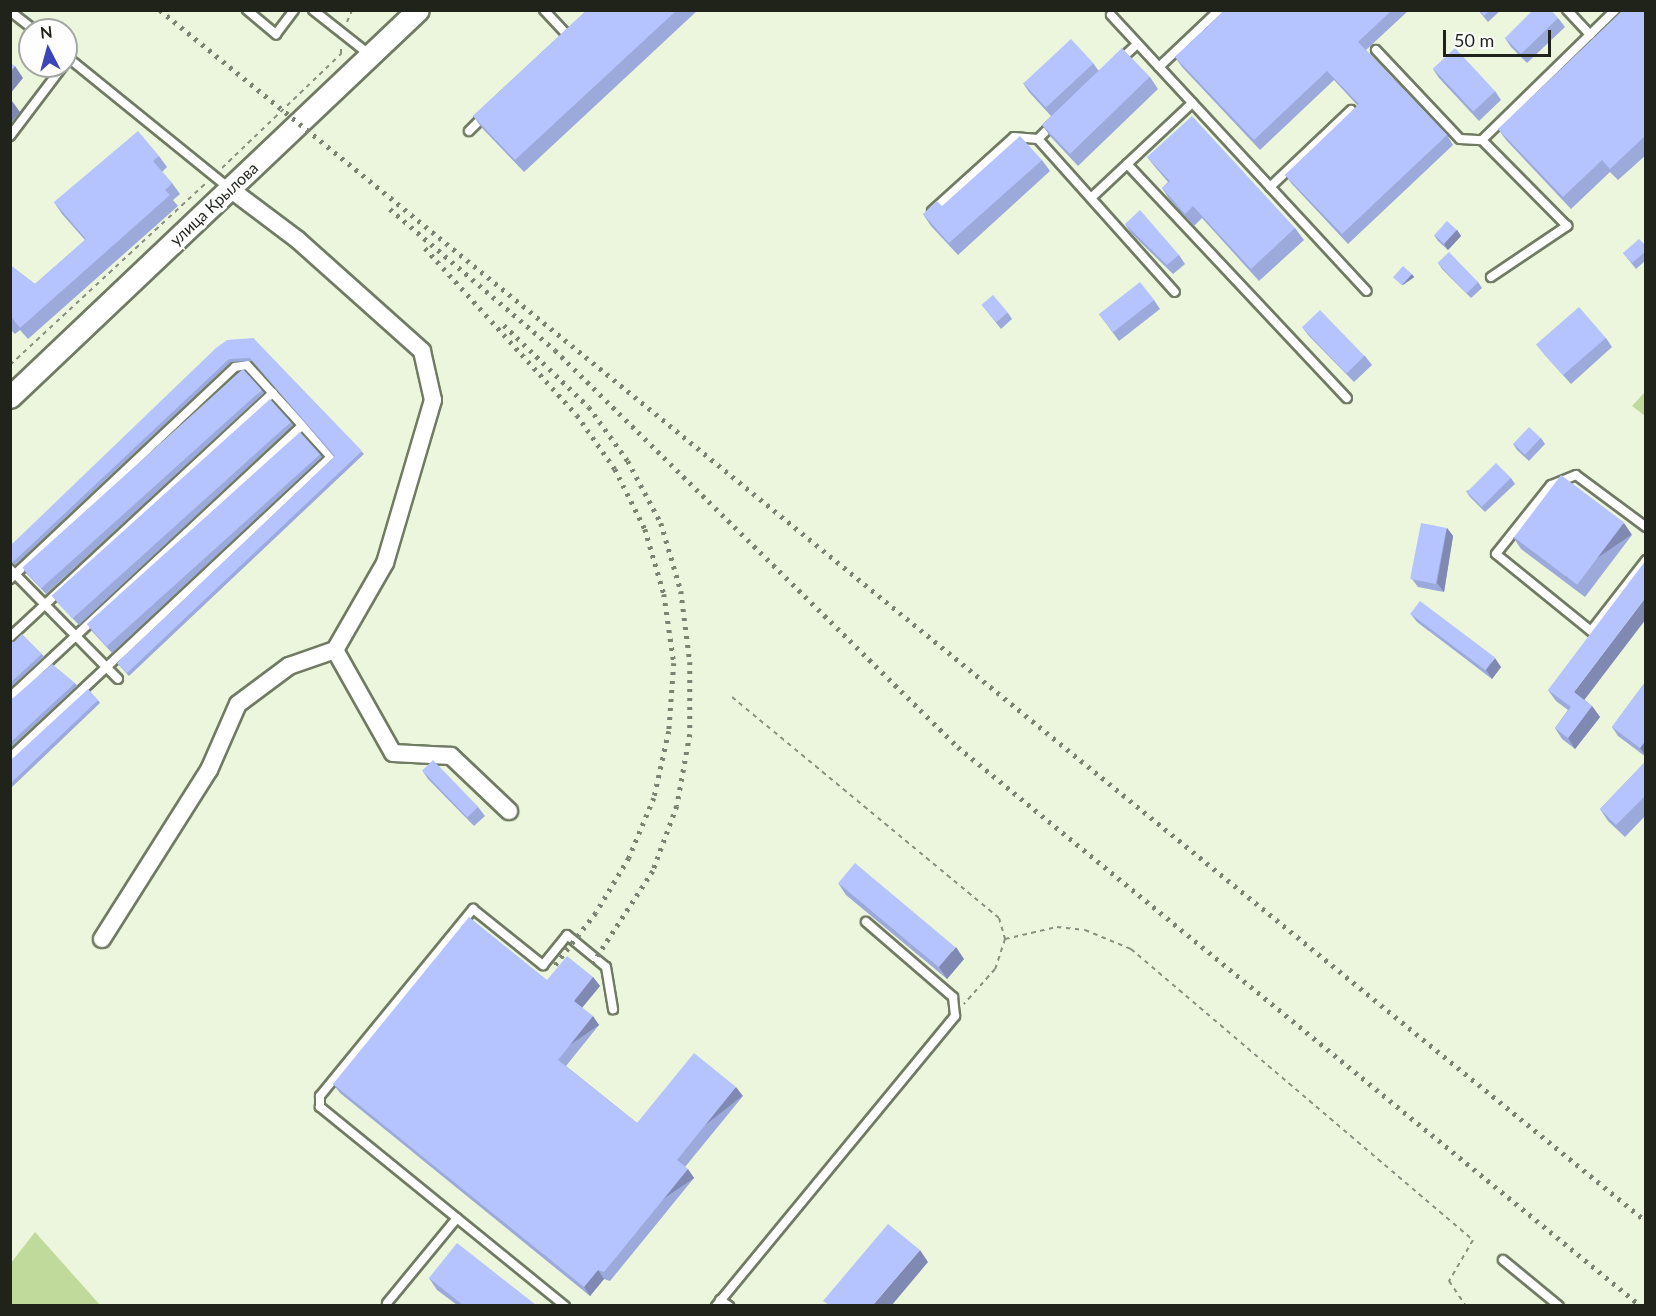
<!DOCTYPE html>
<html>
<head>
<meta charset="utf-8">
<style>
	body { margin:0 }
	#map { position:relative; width:1656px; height:1316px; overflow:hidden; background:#ebf6dc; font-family:Lato,sans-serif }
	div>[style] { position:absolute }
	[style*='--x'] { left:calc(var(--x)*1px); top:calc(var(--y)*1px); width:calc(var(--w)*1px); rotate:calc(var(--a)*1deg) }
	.green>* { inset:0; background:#c0da9b }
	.path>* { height:2px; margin-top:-1px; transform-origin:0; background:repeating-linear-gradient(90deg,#89907f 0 4.5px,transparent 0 9px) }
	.roads { filter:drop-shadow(2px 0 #717b64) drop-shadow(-2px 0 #717b64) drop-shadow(0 2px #717b64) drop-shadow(0 -2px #717b64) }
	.service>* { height:8px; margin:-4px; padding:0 4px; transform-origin:4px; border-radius:4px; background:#fff }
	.minor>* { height:16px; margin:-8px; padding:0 8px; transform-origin:8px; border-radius:8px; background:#fff }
	.tertiary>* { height:21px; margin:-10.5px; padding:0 10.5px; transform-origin:10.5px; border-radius:10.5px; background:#fff }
	.rail>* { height:4.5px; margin-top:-2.25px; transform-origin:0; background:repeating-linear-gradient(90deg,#7c8372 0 3px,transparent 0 9px) }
	.wall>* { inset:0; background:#9ca9db }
	.shaded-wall>* { inset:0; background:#7f89b2; transform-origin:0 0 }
	.building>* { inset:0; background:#b5c4ff; transform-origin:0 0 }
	span { translate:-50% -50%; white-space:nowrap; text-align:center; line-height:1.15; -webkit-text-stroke:6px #fefefe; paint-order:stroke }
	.street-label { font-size:16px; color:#1f231a }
	.frame { position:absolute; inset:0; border:12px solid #1f231a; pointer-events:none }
	.north { position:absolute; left:18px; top:18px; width:60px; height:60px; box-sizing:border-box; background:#fefefe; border:2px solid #a5a6a3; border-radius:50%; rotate:354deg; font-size:16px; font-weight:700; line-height:24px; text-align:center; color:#1f231a }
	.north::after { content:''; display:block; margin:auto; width:21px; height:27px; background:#3c44b8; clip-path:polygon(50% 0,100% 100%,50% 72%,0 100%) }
	.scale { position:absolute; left:1443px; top:30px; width:108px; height:27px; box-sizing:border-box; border:3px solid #1f231a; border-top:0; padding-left:8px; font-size:18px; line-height:21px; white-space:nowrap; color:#1f231a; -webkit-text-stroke:4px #fefefe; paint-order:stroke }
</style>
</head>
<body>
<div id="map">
	<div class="green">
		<i style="clip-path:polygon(1645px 392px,1645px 416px,1632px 406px)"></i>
		<i style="clip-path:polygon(35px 1232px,100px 1305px,11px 1305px,11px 1263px)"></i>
	</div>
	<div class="path">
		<i style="--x:347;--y:22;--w:13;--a:-67"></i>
		<i style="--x:222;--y:168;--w:165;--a:-43.8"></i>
		<i style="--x:341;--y:54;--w:7;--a:-90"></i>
		<i style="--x:10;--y:365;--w:266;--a:-42.9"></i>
		<i style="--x:732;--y:697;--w:347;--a:39.6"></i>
		<i style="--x:999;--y:918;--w:22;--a:74"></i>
		<i style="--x:1005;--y:939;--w:32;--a:108"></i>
		<i style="--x:995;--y:969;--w:47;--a:131.5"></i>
		<i style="--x:1005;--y:939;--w:53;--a:-13"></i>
		<i style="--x:1057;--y:927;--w:28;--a:6"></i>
		<i style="--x:1085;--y:930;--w:50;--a:22.4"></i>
		<i style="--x:1131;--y:949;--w:449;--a:40.4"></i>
		<i style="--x:1473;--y:1240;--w:48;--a:120.3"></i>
		<i style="--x:1449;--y:1281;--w:30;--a:56"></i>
	</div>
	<div class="roads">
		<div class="service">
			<i style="--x:247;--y:10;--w:38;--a:40"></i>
			<i style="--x:276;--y:34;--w:30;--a:-53"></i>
			<i style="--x:313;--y:10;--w:73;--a:38.3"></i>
			<i style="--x:544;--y:10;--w:35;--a:47"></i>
			<i style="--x:1567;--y:10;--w:34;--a:47"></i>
			<i style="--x:10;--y:11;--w:31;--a:38"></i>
			<i style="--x:1111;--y:15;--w:376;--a:47.2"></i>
			<i style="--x:1376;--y:50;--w:122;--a:46.7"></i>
			<i style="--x:1460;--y:139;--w:22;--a:3"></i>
			<i style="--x:66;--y:56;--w:211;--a:39"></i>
			<i style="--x:1120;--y:60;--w:23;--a:-43"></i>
			<i style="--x:1159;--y:67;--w:83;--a:-43.5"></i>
			<i style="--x:1052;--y:125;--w:20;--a:135"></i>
			<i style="--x:1038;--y:139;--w:205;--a:48.2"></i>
			<i style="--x:469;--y:131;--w:21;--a:-45"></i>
			<i style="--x:10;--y:136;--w:88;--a:-52.9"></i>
			<i style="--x:1127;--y:164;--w:321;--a:46.8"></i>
			<i style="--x:1270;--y:187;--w:112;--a:-43.5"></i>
			<i style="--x:1091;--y:198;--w:139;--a:-43.2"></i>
			<i style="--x:932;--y:211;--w:110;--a:-42.1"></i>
			<i style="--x:1014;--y:137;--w:24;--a:5"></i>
			<i style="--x:1491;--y:277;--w:92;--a:-33.9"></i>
			<i style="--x:1567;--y:226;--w:121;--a:-134.7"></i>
			<i style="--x:1482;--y:140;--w:186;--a:-44.3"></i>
			<i style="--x:1646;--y:527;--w:87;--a:-143.4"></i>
			<i style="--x:1576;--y:475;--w:27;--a:158"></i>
			<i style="--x:1551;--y:485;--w:88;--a:128.6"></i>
			<i style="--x:1496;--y:554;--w:122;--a:39"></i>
			<i style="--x:1591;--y:631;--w:90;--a:-52.2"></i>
			<i style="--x:10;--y:569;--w:154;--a:45.5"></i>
			<i style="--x:10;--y:579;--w:309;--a:-43.3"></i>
			<i style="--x:235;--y:367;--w:12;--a:-9"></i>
			<i style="--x:247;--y:365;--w:125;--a:47.6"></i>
			<i style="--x:331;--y:457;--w:439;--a:136.9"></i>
			<i style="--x:10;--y:637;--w:359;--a:-42.9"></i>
			<i style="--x:10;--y:697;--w:400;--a:-42.9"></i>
			<i style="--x:1503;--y:1260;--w:72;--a:39.4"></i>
			<i style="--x:720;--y:1300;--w:11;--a:34"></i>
			<i style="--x:387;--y:1303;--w:110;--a:-50.5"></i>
			<i style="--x:565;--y:1306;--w:316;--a:-140.9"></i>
			<i style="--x:320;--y:1107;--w:11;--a:-90"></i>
			<i style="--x:320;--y:1096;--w:242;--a:-50.7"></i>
			<i style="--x:473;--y:909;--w:90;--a:38.7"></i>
			<i style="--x:543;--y:965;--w:38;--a:-51"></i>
			<i style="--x:567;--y:935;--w:50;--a:39.4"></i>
			<i style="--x:606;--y:967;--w:43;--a:80.5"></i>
			<i style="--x:716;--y:1306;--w:376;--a:-50.5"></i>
			<i style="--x:955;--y:1016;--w:19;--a:-96"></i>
			<i style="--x:953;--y:997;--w:115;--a:-139.2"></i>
		</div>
		<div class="minor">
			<i style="--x:335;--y:650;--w:118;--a:60.6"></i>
			<i style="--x:393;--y:753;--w:58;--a:3"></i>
			<i style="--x:451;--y:756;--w:80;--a:43.5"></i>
			<i style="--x:102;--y:939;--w:200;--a:-57.7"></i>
			<i style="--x:209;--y:770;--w:72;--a:-66.3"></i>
			<i style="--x:238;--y:704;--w:64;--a:-36.7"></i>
			<i style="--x:289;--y:666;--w:49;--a:-19.2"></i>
			<i style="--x:335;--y:650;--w:100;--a:-60.1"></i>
			<i style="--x:385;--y:563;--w:170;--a:-73.6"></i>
			<i style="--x:433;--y:400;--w:50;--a:-102.7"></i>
			<i style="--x:422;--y:351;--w:166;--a:-138.2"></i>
			<i style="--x:298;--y:240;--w:85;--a:-143.1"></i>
		</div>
		<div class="tertiary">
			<i style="--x:10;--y:397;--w:562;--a:-43.49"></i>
		</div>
	</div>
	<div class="rail">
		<i style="--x:160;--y:10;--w:1917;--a:39.18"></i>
		<i style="--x:390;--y:209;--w:217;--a:40.5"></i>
		<i style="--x:555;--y:350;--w:566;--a:44.57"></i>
		<i style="--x:958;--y:747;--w:883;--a:39.3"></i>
		<i style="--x:425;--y:248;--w:226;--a:47.7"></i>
		<i style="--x:577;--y:415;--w:66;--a:54.9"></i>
		<i style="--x:615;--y:469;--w:67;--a:63.4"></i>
		<i style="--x:645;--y:529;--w:68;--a:73.7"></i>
		<i style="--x:664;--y:594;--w:70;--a:81.8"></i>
		<i style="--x:674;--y:663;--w:68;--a:94.2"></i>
		<i style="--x:669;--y:731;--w:69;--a:102.6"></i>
		<i style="--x:654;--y:798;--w:65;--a:112.6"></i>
		<i style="--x:629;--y:858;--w:64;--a:121"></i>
		<i style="--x:596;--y:913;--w:68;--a:127.9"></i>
		<i style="--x:504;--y:325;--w:118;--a:44"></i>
		<i style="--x:589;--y:407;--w:67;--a:54.2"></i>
		<i style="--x:628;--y:461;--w:70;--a:62"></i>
		<i style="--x:661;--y:523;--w:71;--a:73.6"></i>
		<i style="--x:681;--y:591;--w:72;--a:82.8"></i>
		<i style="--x:690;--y:662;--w:72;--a:90"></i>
		<i style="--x:690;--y:734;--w:73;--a:100.2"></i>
		<i style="--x:677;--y:806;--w:69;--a:110.3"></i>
		<i style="--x:653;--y:871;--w:110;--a:123.1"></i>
	</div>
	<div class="wall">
		<i style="clip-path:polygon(587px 10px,698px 10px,524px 172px,482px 128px,473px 116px)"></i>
		<i style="clip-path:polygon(1225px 10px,1409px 10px,1366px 50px,1447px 135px,1453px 145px,1348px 244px,1292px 184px,1285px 175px,1358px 106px,1334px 80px,1260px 150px,1182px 67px,1175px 57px)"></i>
		<i style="clip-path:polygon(1478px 10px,1501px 10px,1488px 22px)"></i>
		<i style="clip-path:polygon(1646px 10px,1646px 155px,1618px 180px,1610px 172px,1571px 209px,1507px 141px,1498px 129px)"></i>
		<i style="clip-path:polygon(1558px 18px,1565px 27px,1527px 63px,1511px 47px,1505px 38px)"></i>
		<i style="clip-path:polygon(1093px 63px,1098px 70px,1150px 77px,1158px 89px,1078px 166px,1050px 136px,1042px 125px,1051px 116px,1029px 92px,1023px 83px)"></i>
		<i style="clip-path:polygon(1433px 69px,1495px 91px,1501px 100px,1479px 121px,1439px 78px)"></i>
		<i style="clip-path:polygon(159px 156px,167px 167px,162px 172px,172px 183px,180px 194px,173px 200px,178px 206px,28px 339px,20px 330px,15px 334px,10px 329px,10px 265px,35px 284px,85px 240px,62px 214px,54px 202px)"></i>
		<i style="clip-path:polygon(1147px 157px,1295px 228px,1304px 240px,1259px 281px,1202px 218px,1194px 226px,1170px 200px,1162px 188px,1168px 182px,1156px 168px)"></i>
		<i style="clip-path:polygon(1042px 160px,1050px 171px,958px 255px,931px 226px,923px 214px,942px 206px)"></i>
		<i style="clip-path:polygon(1125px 224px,1179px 255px,1185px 264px,1173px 274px,1131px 233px)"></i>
		<i style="clip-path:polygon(1457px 230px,1461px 236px,1448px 250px,1438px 241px,1434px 235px)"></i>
		<i style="clip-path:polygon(1646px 246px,1646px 260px,1636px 269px,1623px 253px)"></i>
		<i style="clip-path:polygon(1438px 263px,1478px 282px,1482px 288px,1471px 298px,1442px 269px)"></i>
		<i style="clip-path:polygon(1154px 300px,1160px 309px,1119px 341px,1099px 314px)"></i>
		<i style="clip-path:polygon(982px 305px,1008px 313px,1012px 319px,1001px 329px)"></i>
		<i style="clip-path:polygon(1302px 327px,1365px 356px,1372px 365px,1354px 382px,1309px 336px)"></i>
		<i style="clip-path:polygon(253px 338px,364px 454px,129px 676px,117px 663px,334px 457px,252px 361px,231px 362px,15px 565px,10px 561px,10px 546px)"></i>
		<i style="clip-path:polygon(1606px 338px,1612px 347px,1571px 384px,1544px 354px,1537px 345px)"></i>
		<i style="clip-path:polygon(262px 390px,264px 393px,46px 594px,26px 573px,24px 570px)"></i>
		<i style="clip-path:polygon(291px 422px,293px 425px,79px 625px,57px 602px,55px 599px)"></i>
		<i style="clip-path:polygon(1541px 438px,1545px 444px,1529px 461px,1517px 450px,1513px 444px)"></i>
		<i style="clip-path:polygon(320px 454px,322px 457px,112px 653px,91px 630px,89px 627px)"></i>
		<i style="clip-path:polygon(1511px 478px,1515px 484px,1485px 512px,1470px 497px,1466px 491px)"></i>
		<i style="clip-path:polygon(1447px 528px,1453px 536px,1444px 592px,1418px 587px,1412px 579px)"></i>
		<i style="clip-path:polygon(1632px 535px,1585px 597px,1521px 549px,1513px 537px)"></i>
		<i style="clip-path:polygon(1410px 613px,1501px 667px,1492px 679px,1417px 622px)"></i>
		<i style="clip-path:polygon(10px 641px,42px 654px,44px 657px,10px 688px)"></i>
		<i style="clip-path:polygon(1646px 681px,1646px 757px,1618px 736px,1612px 727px)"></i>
		<i style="clip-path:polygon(75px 683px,77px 686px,10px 748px,10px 699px)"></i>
		<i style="clip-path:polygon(1548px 690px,1585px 700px,1592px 706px,1600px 717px,1575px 749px,1562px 739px,1555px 728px,1568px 710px,1556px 701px)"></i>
		<i style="clip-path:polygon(98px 700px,100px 703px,10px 789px,10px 759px,12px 759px)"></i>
		<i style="clip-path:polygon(1646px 761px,1646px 815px,1625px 837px,1608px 821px,1600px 809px)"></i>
		<i style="clip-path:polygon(422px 770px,478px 807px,485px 816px,474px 826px,428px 779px)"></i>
		<i style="clip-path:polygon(838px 883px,964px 959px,947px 979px,846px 895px)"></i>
		<i style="clip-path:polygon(593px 977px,600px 986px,582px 1008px,599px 1025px,566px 1066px,637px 1123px,743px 1096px,685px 1167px,694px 1178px,610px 1281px,604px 1279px,590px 1296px,340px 1093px,333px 1084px,547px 980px)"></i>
		<i style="clip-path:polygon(429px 1278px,536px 1305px,457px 1305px,437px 1290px)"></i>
	</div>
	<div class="shaded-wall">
		<i style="clip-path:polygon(15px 66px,23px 78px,10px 94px,10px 72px)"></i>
		<i style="clip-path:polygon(12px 101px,20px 112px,10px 124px,10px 103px)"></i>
		<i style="clip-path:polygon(1457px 230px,1461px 236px,1448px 250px,1444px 244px)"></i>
		<i style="left:1412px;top:274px;width:4px;height:14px;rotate:56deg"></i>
		<i style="left:1624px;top:523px;width:14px;height:78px;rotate:56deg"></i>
		<i style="clip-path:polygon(1447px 528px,1453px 536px,1444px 592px,1437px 583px)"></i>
		<i style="clip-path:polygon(1646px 597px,1646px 619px,1582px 703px,1574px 692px)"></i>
		<i style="clip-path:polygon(1495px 658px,1501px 667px,1492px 679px,1486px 670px)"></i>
		<i style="clip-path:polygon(1592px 706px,1600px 717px,1575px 749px,1568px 738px)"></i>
		<i style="clip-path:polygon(1646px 740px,1646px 756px,1640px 748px)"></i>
		<i style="clip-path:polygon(956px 947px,964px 959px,947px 979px,939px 967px)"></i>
		<i style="clip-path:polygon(593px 977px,600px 986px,580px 1010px,574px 1001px)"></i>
		<i style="left:593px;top:1016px;width:11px;height:56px;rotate:56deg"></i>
		<i style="left:736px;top:1087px;width:11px;height:94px;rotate:52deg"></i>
		<i style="left:688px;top:1169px;width:11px;height:133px;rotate:56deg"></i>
		<i style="clip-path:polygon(920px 1250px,928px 1262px,892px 1305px,873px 1305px)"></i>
		<i style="clip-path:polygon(598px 1270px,604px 1279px,590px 1296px,584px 1287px)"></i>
	</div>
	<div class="building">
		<i style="clip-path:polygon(587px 10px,677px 10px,515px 160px,473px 116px)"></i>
		<i style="clip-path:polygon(1225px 10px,1392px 10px,1358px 42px,1447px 135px,1342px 234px,1285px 175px,1359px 104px,1327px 71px,1254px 140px,1175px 57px)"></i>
		<i style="clip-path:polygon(1479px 10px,1490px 10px,1484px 16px)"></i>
		<i style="clip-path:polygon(1533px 10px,1551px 10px,1558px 18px,1521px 54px,1505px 38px)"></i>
		<i style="clip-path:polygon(1623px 10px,1646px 10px,1646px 135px,1610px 169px,1602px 160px,1563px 197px,1498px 129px)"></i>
		<i style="left:1071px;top:39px;width:33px;height:65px;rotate:47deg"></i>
		<i style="left:1122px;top:48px;width:40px;height:111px;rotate:46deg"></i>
		<i style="left:1455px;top:48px;width:59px;height:30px;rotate:47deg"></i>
		<i style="clip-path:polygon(10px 63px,15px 66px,10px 72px)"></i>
		<i style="clip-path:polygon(1192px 116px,1295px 228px,1251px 269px,1193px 206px,1185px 214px,1162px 188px,1170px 181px,1147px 157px)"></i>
		<i style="clip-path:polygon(138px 131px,159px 156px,153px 161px,172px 183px,165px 190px,170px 195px,20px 328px,12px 318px,10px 319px,10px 265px,35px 284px,86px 239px,54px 202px)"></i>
		<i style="clip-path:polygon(1020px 136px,1042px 160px,949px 243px,923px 214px,937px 201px,942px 206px)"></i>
		<i style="clip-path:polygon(1140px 210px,1179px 255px,1167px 265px,1125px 224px)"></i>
		<i style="left:1447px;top:221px;width:13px;height:19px;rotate:42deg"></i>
		<i style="clip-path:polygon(1639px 239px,1646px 246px,1646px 251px,1632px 263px,1623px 253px)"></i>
		<i style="left:1449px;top:252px;width:42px;height:16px;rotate:46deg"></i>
		<i style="left:1403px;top:266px;width:12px;height:15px;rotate:42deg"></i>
		<i style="left:1140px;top:282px;width:23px;height:52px;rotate:52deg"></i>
		<i style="left:993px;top:295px;width:23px;height:15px;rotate:50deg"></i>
		<i style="left:1579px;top:307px;width:41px;height:57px;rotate:49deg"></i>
		<i style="left:1320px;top:310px;width:64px;height:25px;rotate:46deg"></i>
		<i style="clip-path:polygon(253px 338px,362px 451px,127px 673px,117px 663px,335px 456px,250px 358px,229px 359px,13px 562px,10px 560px,10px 546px,216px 348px,227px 340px)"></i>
		<i style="left:243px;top:369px;width:28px;height:297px;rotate:48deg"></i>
		<i style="left:270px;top:399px;width:31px;height:294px;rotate:48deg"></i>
		<i style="left:1529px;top:427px;width:16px;height:23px;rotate:43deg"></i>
		<i style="left:300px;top:432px;width:30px;height:287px;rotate:48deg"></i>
		<i style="left:1496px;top:463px;width:21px;height:41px;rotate:45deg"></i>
		<i style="left:1561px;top:475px;width:79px;height:78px;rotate:37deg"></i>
		<i style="left:1421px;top:523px;width:26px;height:57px;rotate:11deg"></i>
		<i style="clip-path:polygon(1646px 560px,1646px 597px,1574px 692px,1592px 706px,1568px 738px,1555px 728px,1571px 707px,1548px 690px)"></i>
		<i style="left:1420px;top:601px;width:94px;height:16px;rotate:37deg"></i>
		<i style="clip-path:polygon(22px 634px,42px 654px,10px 683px,10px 641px,14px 642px)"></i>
		<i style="clip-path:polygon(52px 664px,75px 683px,10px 743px,10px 699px,12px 699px)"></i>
		<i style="clip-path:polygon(1646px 681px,1646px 740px,1640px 748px,1612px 727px)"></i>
		<i style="clip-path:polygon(88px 689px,98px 700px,10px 784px,10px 759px,12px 759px)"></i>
		<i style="left:433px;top:760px;width:65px;height:15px;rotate:46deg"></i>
		<i style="clip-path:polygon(1646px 761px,1646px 795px,1616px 825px,1600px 809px)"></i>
		<i style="left:855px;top:863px;width:131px;height:26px;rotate:40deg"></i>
		<i style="clip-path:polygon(469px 917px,547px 980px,567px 956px,593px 977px,574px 1001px,593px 1016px,558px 1060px,637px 1123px,694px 1053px,736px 1087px,677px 1160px,688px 1169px,604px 1272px,598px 1270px,584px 1287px,333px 1084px)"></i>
		<i style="clip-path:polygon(888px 1224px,920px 1250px,873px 1305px,829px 1305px,823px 1301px)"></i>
		<i style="clip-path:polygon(457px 1243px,536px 1305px,463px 1305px,429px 1278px)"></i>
	</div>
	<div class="street-label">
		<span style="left:214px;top:204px;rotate:-43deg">улица Крылова</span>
	</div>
	<div class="frame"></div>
	<div class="north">N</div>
	<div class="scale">50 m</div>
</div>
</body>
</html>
